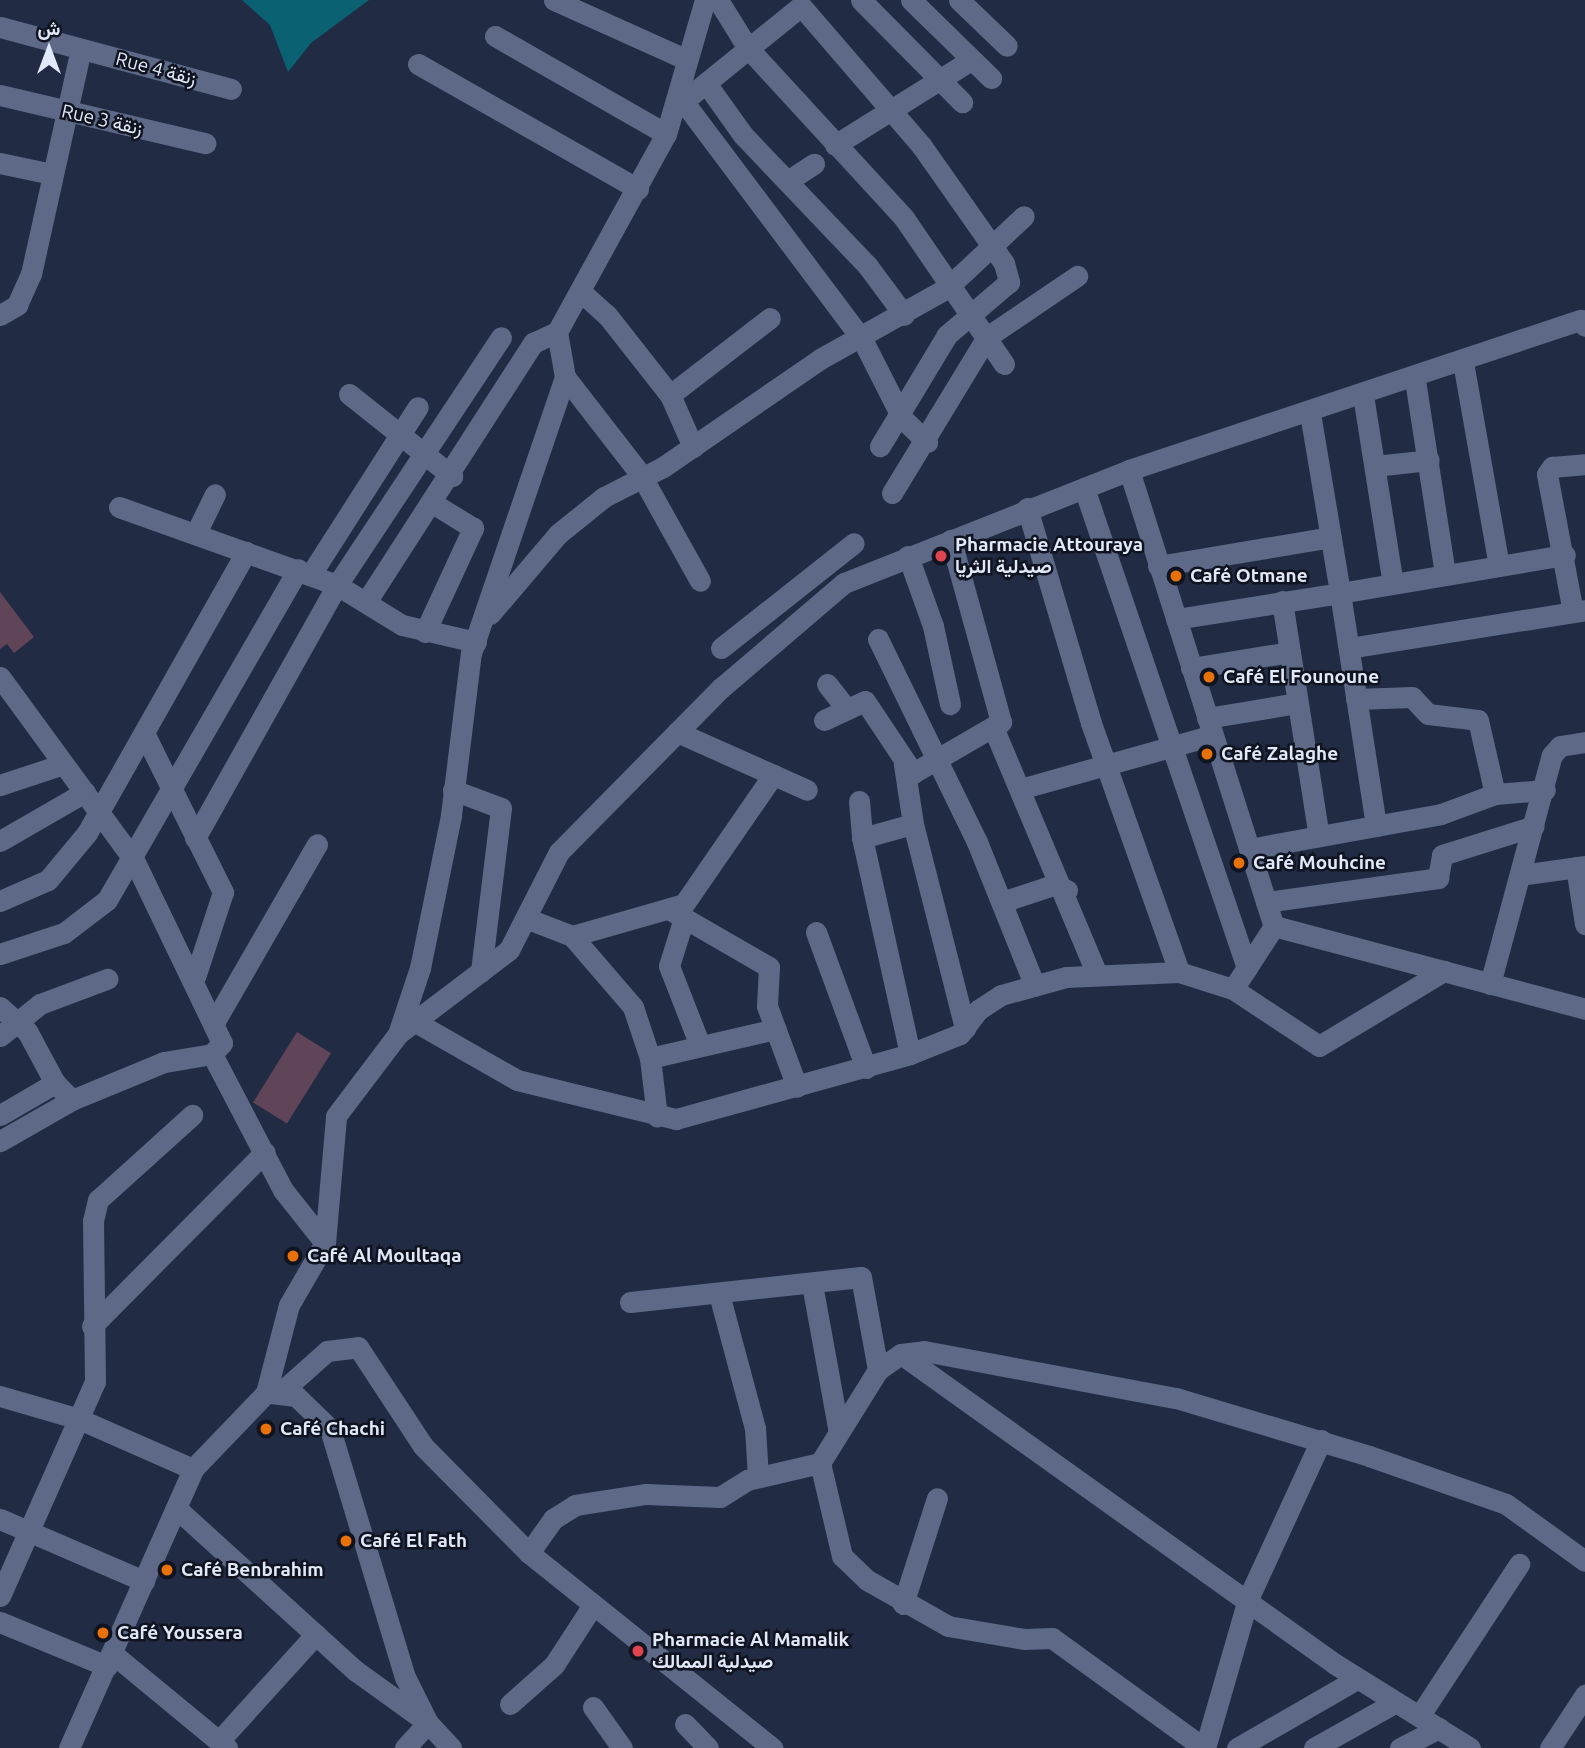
<!DOCTYPE html>
<html>
<head>
<meta charset="utf-8">
<style>
	body { margin:0 }
	#map { position:relative; width:1585px; height:1748px; overflow:hidden; background:#212c44; font-family:Ubuntu,Vazirmatn,sans-serif }
	div>[style] { position:absolute }
	[style*='--x'] { left:calc(var(--x)*1px); top:calc(var(--y)*1px); width:calc(var(--w)*1px); rotate:calc(var(--a)*1deg) }
	.water>* { inset:0; background:#0a6171 }
	.building>* { inset:0; background:#604559; transform-origin:0 0 }
	.minor>* { height:21px; margin:-10.5px; padding:0 10.5px; transform-origin:10.5px; border-radius:10.5px; background:#5d6986 }
	.dots>* { width:19px; height:19px; translate:-50% -50%; box-sizing:border-box; border:4px solid #101420; border-radius:50% }
	span { translate:-50% -50%; white-space:nowrap; text-align:center; line-height:1.15; -webkit-text-stroke:5px #101420; paint-order:stroke }
	.street-label { font-size:19px; color:#e1e9f9 }
	.poi-label { font-size:19px; color:#e1e9f9; font-weight:700 }
	.left { translate:0 -50%; text-align:left }
	.north { position:absolute; left:14px; top:14px; width:70px; height:70px; -webkit-text-stroke:5px #101420; paint-order:stroke; rotate:0deg; font-size:19px; font-weight:700; line-height:28px; text-align:center; color:#e1e9f9 }
	.north::after { content:''; display:block; margin:auto; width:24px; height:32px; background:#e1e9f9; clip-path:polygon(50% 0,100% 100%,50% 72%,0 100%) }
</style>
</head>
<body>
<div id="map">
	<div class="water">
		<i style="clip-path:polygon(242px 0,369px 0,311px 43px,288px 72px,270px 25px)"></i>
	</div>
	<div class="building">
		<i style="clip-path:polygon(0 592px,34px 637px,14px 653px,7px 644px,0 649px)"></i>
		<i style="left:297px;top:1032px;width:40px;height:83px;rotate:32deg"></i>
	</div>
	<div class="minor">
		<i style="--x:554;--y:0;--w:144;--a:24.2"></i>
		<i style="--x:718;--y:0;--w:55;--a:58.3"></i>
		<i style="--x:747;--y:47;--w:232;--a:47.4"></i>
		<i style="--x:904;--y:218;--w:177;--a:55.6"></i>
		<i style="--x:861;--y:0;--w:144;--a:45.3"></i>
		<i style="--x:911;--y:0;--w:112;--a:44.3"></i>
		<i style="--x:959;--y:0;--w:66;--a:43.8"></i>
		<i style="--x:0;--y:27;--w:239;--a:15"></i>
		<i style="--x:495;--y:36;--w:197;--a:29.8"></i>
		<i style="--x:418;--y:64;--w:253;--a:29.6"></i>
		<i style="--x:706;--y:83;--w:64;--a:54.6"></i>
		<i style="--x:743;--y:135;--w:180;--a:46.4"></i>
		<i style="--x:867;--y:265;--w:62;--a:53.5"></i>
		<i style="--x:0;--y:95;--w:211;--a:13.2"></i>
		<i style="--x:683;--y:101;--w:298;--a:53.1"></i>
		<i style="--x:862;--y:339;--w:89;--a:63.1"></i>
		<i style="--x:902;--y:418;--w:35;--a:44"></i>
		<i style="--x:675;--y:108;--w:162;--a:-39"></i>
		<i style="--x:801;--y:6;--w:184;--a:49.2"></i>
		<i style="--x:921;--y:145;--w:144;--a:54.9"></i>
		<i style="--x:1004;--y:263;--w:20;--a:75"></i>
		<i style="--x:1009;--y:282;--w:82;--a:139.5"></i>
		<i style="--x:947;--y:335;--w:130;--a:121.1"></i>
		<i style="--x:835;--y:145;--w:160;--a:-32"></i>
		<i style="--x:0;--y:163;--w:53;--a:11.9"></i>
		<i style="--x:789;--y:180;--w:30;--a:-33"></i>
		<i style="--x:580;--y:291;--w:36;--a:42"></i>
		<i style="--x:607;--y:315;--w:102;--a:51.8"></i>
		<i style="--x:670;--y:395;--w:57;--a:66.1"></i>
		<i style="--x:0;--y:315;--w:20;--a:-30"></i>
		<i style="--x:17;--y:305;--w:34;--a:-66"></i>
		<i style="--x:31;--y:274;--w:230;--a:-77.5"></i>
		<i style="--x:1463;--y:362;--w:207;--a:80"></i>
		<i style="--x:565;--y:377;--w:124;--a:52.2"></i>
		<i style="--x:641;--y:475;--w:121;--a:60.9"></i>
		<i style="--x:1415;--y:380;--w:196;--a:81.2"></i>
		<i style="--x:349;--y:394;--w:132;--a:38.5"></i>
		<i style="--x:670;--y:395;--w:126;--a:-37.6"></i>
		<i style="--x:1363;--y:395;--w:191;--a:81"></i>
		<i style="--x:1310;--y:413;--w:182;--a:80.5"></i>
		<i style="--x:1340;--y:593;--w:228;--a:-9.6"></i>
		<i style="--x:1375;--y:466;--w:54;--a:-6.3"></i>
		<i style="--x:1129;--y:470;--w:478;--a:72.4"></i>
		<i style="--x:1274;--y:926;--w:322;--a:14.9"></i>
		<i style="--x:1084;--y:488;--w:507;--a:71.24"></i>
		<i style="--x:892;--y:493;--w:183;--a:-58.7"></i>
		<i style="--x:987;--y:337;--w:109;--a:-34.1"></i>
		<i style="--x:119;--y:507;--w:232;--a:19.7"></i>
		<i style="--x:337;--y:585;--w:76;--a:31.6"></i>
		<i style="--x:402;--y:625;--w:76;--a:12.9"></i>
		<i style="--x:1027;--y:508;--w:224;--a:73.4"></i>
		<i style="--x:1091;--y:723;--w:264;--a:70.5"></i>
		<i style="--x:196;--y:533;--w:43;--a:-64"></i>
		<i style="--x:908;--y:556;--w:74;--a:70.3"></i>
		<i style="--x:933;--y:626;--w:80;--a:77.7"></i>
		<i style="--x:1158;--y:566;--w:175;--a:-9.5"></i>
		<i style="--x:311;--y:574;--w:198;--a:-57.4"></i>
		<i style="--x:368;--y:599;--w:305;--a:-57.2"></i>
		<i style="--x:533;--y:343;--w:26;--a:-25"></i>
		<i style="--x:1282;--y:601;--w:238;--a:81.1"></i>
		<i style="--x:1573;--y:612;--w:140;--a:-100.7"></i>
		<i style="--x:1547;--y:474;--w:9;--a:-54"></i>
		<i style="--x:1552;--y:467;--w:33;--a:-5"></i>
		<i style="--x:490;--y:614;--w:105;--a:-49.6"></i>
		<i style="--x:558;--y:534;--w:59;--a:-38.8"></i>
		<i style="--x:604;--y:497;--w:66;--a:-27"></i>
		<i style="--x:663;--y:467;--w:191;--a:-34.5"></i>
		<i style="--x:820;--y:359;--w:145;--a:-29.2"></i>
		<i style="--x:947;--y:288;--w:105;--a:-43.1"></i>
		<i style="--x:1176;--y:619;--w:166;--a:-9"></i>
		<i style="--x:1340;--y:593;--w:236;--a:81.2"></i>
		<i style="--x:425;--y:632;--w:115;--a:-65.2"></i>
		<i style="--x:473;--y:528;--w:46;--a:-148.4"></i>
		<i style="--x:878;--y:639;--w:226;--a:64"></i>
		<i style="--x:977;--y:842;--w:155;--a:68.1"></i>
		<i style="--x:721;--y:648;--w:169;--a:-38.3"></i>
		<i style="--x:1349;--y:648;--w:239;--a:-9.1"></i>
		<i style="--x:1191;--y:668;--w:100;--a:-9.2"></i>
		<i style="--x:0;--y:677;--w:227;--a:53.8"></i>
		<i style="--x:134;--y:860;--w:203;--a:64.3"></i>
		<i style="--x:222;--y:1043;--w:15;--a:132"></i>
		<i style="--x:212;--y:1054;--w:49;--a:170.5"></i>
		<i style="--x:164;--y:1062;--w:100;--a:157.6"></i>
		<i style="--x:72;--y:1100;--w:83;--a:150.3"></i>
		<i style="--x:827;--y:684;--w:28;--a:52"></i>
		<i style="--x:1356;--y:699;--w:56;--a:-2"></i>
		<i style="--x:1412;--y:697;--w:23;--a:47"></i>
		<i style="--x:1428;--y:714;--w:50;--a:6.8"></i>
		<i style="--x:1478;--y:720;--w:76;--a:77.1"></i>
		<i style="--x:1207;--y:718;--w:92;--a:-9.4"></i>
		<i style="--x:824;--y:720;--w:45;--a:-24.9"></i>
		<i style="--x:865;--y:701;--w:87;--a:56.3"></i>
		<i style="--x:913;--y:773;--w:102;--a:-30.1"></i>
		<i style="--x:1001;--y:722;--w:189;--a:-105.4"></i>
		<i style="--x:993;--y:727;--w:268;--a:67.2"></i>
		<i style="--x:677;--y:732;--w:142;--a:24"></i>
		<i style="--x:144;--y:733;--w:178;--a:63.6"></i>
		<i style="--x:223;--y:892;--w:89;--a:108.2"></i>
		<i style="--x:904;--y:765;--w:60;--a:81.3"></i>
		<i style="--x:0;--y:785;--w:66;--a:-18.4"></i>
		<i style="--x:1020;--y:789;--w:200;--a:-15.6"></i>
		<i style="--x:453;--y:790;--w:51;--a:20.6"></i>
		<i style="--x:501;--y:808;--w:165;--a:97"></i>
		<i style="--x:859;--y:801;--w:37;--a:85"></i>
		<i style="--x:195;--y:838;--w:290;--a:-60.7"></i>
		<i style="--x:337;--y:585;--w:297;--a:-56.5"></i>
		<i style="--x:0;--y:841;--w:98;--a:-30"></i>
		<i style="--x:1249;--y:849;--w:195;--a:-10.3"></i>
		<i style="--x:1441;--y:814;--w:58;--a:-20.3"></i>
		<i style="--x:1495;--y:794;--w:50;--a:-4.6"></i>
		<i style="--x:1576;--y:867;--w:58;--a:81"></i>
		<i style="--x:1520;--y:875;--w:66;--a:-7.9"></i>
		<i style="--x:0;--y:901;--w:52;--a:-23.6"></i>
		<i style="--x:48;--y:880;--w:61;--a:-50.3"></i>
		<i style="--x:87;--y:833;--w:323;--a:-60.5"></i>
		<i style="--x:1002;--y:902;--w:54;--a:-18.4"></i>
		<i style="--x:1053;--y:885;--w:15;--a:20"></i>
		<i style="--x:1266;--y:902;--w:174;--a:-7.9"></i>
		<i style="--x:1438;--y:878;--w:23;--a:-80"></i>
		<i style="--x:1442;--y:855;--w:96;--a:-17.5"></i>
		<i style="--x:672;--y:911;--w:112;--a:30"></i>
		<i style="--x:769;--y:967;--w:39;--a:93"></i>
		<i style="--x:767;--y:1006;--w:86;--a:69.7"></i>
		<i style="--x:684;--y:918;--w:50;--a:107.4"></i>
		<i style="--x:669;--y:966;--w:83;--a:68.7"></i>
		<i style="--x:528;--y:919;--w:47;--a:21.1"></i>
		<i style="--x:572;--y:936;--w:116;--a:-15.9"></i>
		<i style="--x:684;--y:904;--w:157;--a:-55.4"></i>
		<i style="--x:816;--y:932;--w:145;--a:69.8"></i>
		<i style="--x:572;--y:936;--w:94;--a:49.3"></i>
		<i style="--x:633;--y:1007;--w:54;--a:71.6"></i>
		<i style="--x:650;--y:1058;--w:59;--a:83.2"></i>
		<i style="--x:0;--y:954;--w:67;--a:-18.2"></i>
		<i style="--x:64;--y:933;--w:54;--a:-37.5"></i>
		<i style="--x:107;--y:900;--w:382;--a:-60"></i>
		<i style="--x:1490;--y:984;--w:237;--a:-74.9"></i>
		<i style="--x:1552;--y:755;--w:12;--a:-48"></i>
		<i style="--x:1560;--y:746;--w:25;--a:-9"></i>
		<i style="--x:1233;--y:989;--w:103;--a:33.5"></i>
		<i style="--x:1319;--y:1046;--w:146;--a:-31"></i>
		<i style="--x:0;--y:1007;--w:36;--a:42"></i>
		<i style="--x:27;--y:1031;--w:59;--a:61.7"></i>
		<i style="--x:55;--y:1083;--w:24;--a:45"></i>
		<i style="--x:215;--y:1021;--w:204;--a:-60"></i>
		<i style="--x:417;--y:1023;--w:115;--a:29.7"></i>
		<i style="--x:517;--y:1080;--w:164;--a:13.8"></i>
		<i style="--x:676;--y:1119;--w:243;--a:-15.5"></i>
		<i style="--x:910;--y:1054;--w:54;--a:-21.8"></i>
		<i style="--x:960;--y:1034;--w:30;--a:-53"></i>
		<i style="--x:978;--y:1010;--w:27;--a:-33"></i>
		<i style="--x:1001;--y:995;--w:67;--a:-15.5"></i>
		<i style="--x:1066;--y:977;--w:113;--a:-2.5"></i>
		<i style="--x:1179;--y:972;--w:57;--a:17.5"></i>
		<i style="--x:1233;--y:989;--w:75;--a:-56.9"></i>
		<i style="--x:398;--y:1034;--w:70;--a:-71.6"></i>
		<i style="--x:420;--y:968;--w:156;--a:-78.5"></i>
		<i style="--x:451;--y:815;--w:163;--a:-83"></i>
		<i style="--x:471;--y:653;--w:292;--a:-71.2"></i>
		<i style="--x:565;--y:377;--w:46;--a:-100.1"></i>
		<i style="--x:557;--y:332;--w:226;--a:-61.2"></i>
		<i style="--x:666;--y:134;--w:140;--a:-73.8"></i>
		<i style="--x:0;--y:1036;--w:51;--a:-38.7"></i>
		<i style="--x:40;--y:1004;--w:72;--a:-20.5"></i>
		<i style="--x:910;--y:1054;--w:221;--a:-102.5"></i>
		<i style="--x:862;--y:838;--w:53;--a:-15.4"></i>
		<i style="--x:913;--y:824;--w:211;--a:75.7"></i>
		<i style="--x:650;--y:1058;--w:129;--a:-13"></i>
		<i style="--x:0;--y:1115;--w:64;--a:-30.2"></i>
		<i style="--x:325;--y:1243;--w:127;--a:-85"></i>
		<i style="--x:336;--y:1116;--w:103;--a:-52.9"></i>
		<i style="--x:398;--y:1034;--w:139;--a:-37.1"></i>
		<i style="--x:509;--y:950;--w:110;--a:-63"></i>
		<i style="--x:559;--y:852;--w:231;--a:-45.4"></i>
		<i style="--x:721;--y:688;--w:162;--a:-40.5"></i>
		<i style="--x:844;--y:583;--w:307;--a:-21.6"></i>
		<i style="--x:1129;--y:470;--w:476;--a:-18.4"></i>
		<i style="--x:1581;--y:320;--w:7;--a:56"></i>
		<i style="--x:812;--y:1284;--w:150;--a:79.7"></i>
		<i style="--x:719;--y:1294;--w:139;--a:75"></i>
		<i style="--x:755;--y:1428;--w:49;--a:86.5"></i>
		<i style="--x:630;--y:1302;--w:232;--a:-6.2"></i>
		<i style="--x:861;--y:1277;--w:95;--a:79.6"></i>
		<i style="--x:92;--y:1326;--w:245;--a:-45.2"></i>
		<i style="--x:901;--y:1354;--w:533;--a:35.54"></i>
		<i style="--x:1335;--y:1664;--w:159;--a:31.9"></i>
		<i style="--x:281;--y:1392;--w:62;--a:-41.7"></i>
		<i style="--x:327;--y:1351;--w:31;--a:-7"></i>
		<i style="--x:358;--y:1347;--w:118;--a:56.7"></i>
		<i style="--x:423;--y:1446;--w:151;--a:45.3"></i>
		<i style="--x:529;--y:1553;--w:312;--a:38.7"></i>
		<i style="--x:271;--y:1393;--w:25;--a:7"></i>
		<i style="--x:296;--y:1396;--w:47;--a:44.1"></i>
		<i style="--x:330;--y:1429;--w:259;--a:73.2"></i>
		<i style="--x:405;--y:1677;--w:51;--a:63.4"></i>
		<i style="--x:428;--y:1723;--w:34;--a:47"></i>
		<i style="--x:0;--y:1396;--w:82;--a:16.2"></i>
		<i style="--x:79;--y:1419;--w:124;--a:23.7"></i>
		<i style="--x:820;--y:1463;--w:96;--a:76.7"></i>
		<i style="--x:842;--y:1556;--w:35;--a:44"></i>
		<i style="--x:867;--y:1580;--w:93;--a:29.6"></i>
		<i style="--x:948;--y:1626;--w:77;--a:9.7"></i>
		<i style="--x:1024;--y:1639;--w:28;--a:-2"></i>
		<i style="--x:1052;--y:1638;--w:188;--a:35.9"></i>
		<i style="--x:176;--y:1508;--w:243;--a:42.2"></i>
		<i style="--x:356;--y:1671;--w:89;--a:35.8"></i>
		<i style="--x:428;--y:1723;--w:34;--a:133"></i>
		<i style="--x:0;--y:1519;--w:157;--a:23.3"></i>
		<i style="--x:529;--y:1553;--w:42;--a:-54.8"></i>
		<i style="--x:553;--y:1519;--w:26;--a:-32"></i>
		<i style="--x:575;--y:1505;--w:72;--a:-8.8"></i>
		<i style="--x:646;--y:1494;--w:74;--a:2.3"></i>
		<i style="--x:720;--y:1497;--w:32;--a:-32"></i>
		<i style="--x:747;--y:1480;--w:75;--a:-13.1"></i>
		<i style="--x:820;--y:1463;--w:110;--a:-58.1"></i>
		<i style="--x:878;--y:1370;--w:28;--a:-35"></i>
		<i style="--x:901;--y:1354;--w:23;--a:-7"></i>
		<i style="--x:924;--y:1351;--w:256;--a:10.6"></i>
		<i style="--x:1176;--y:1398;--w:202;--a:16.7"></i>
		<i style="--x:1369;--y:1456;--w:145;--a:19.3"></i>
		<i style="--x:1506;--y:1504;--w:97;--a:35.8"></i>
		<i style="--x:0;--y:1596;--w:234;--a:-66.1"></i>
		<i style="--x:95;--y:1382;--w:161;--a:-90.7"></i>
		<i style="--x:93;--y:1221;--w:22;--a:-77"></i>
		<i style="--x:98;--y:1200;--w:127;--a:-42.1"></i>
		<i style="--x:903;--y:1604;--w:111;--a:-72.2"></i>
		<i style="--x:0;--y:1622;--w:116;--a:22.4"></i>
		<i style="--x:113;--y:1654;--w:148;--a:39.5"></i>
		<i style="--x:510;--y:1704;--w:59;--a:-41.6"></i>
		<i style="--x:554;--y:1665;--w:72;--a:-57"></i>
		<i style="--x:593;--y:1707;--w:50;--a:54.7"></i>
		<i style="--x:1420;--y:1715;--w:181;--a:-56.7"></i>
		<i style="--x:685;--y:1724;--w:33;--a:46"></i>
		<i style="--x:219;--y:1741;--w:144;--a:-47.8"></i>
		<i style="--x:69;--y:1748;--w:305;--a:-66"></i>
		<i style="--x:193;--y:1469;--w:105;--a:-46.2"></i>
		<i style="--x:266;--y:1393;--w:91;--a:-75.4"></i>
		<i style="--x:289;--y:1305;--w:72;--a:-59.9"></i>
		<i style="--x:325;--y:1243;--w:68;--a:-128.4"></i>
		<i style="--x:283;--y:1190;--w:153;--a:-117.6"></i>
		<i style="--x:1205;--y:1748;--w:155;--a:-73.9"></i>
		<i style="--x:1248;--y:1599;--w:175;--a:-65.3"></i>
		<i style="--x:1237;--y:1748;--w:138;--a:-29.9"></i>
		<i style="--x:1314;--y:1748;--w:94;--a:-29.3"></i>
		<i style="--x:1400;--y:1748;--w:44;--a:-27.1"></i>
		<i style="--x:1550;--y:1748;--w:64;--a:-56.6"></i>
	</div>
	<div class="dots">
		<i style="left:941px;top:556px;background:#e0444e"></i>
		<i style="left:1176px;top:576px;background:#e8710a"></i>
		<i style="left:1209px;top:677px;background:#e8710a"></i>
		<i style="left:1207px;top:754px;background:#e8710a"></i>
		<i style="left:1239px;top:863px;background:#e8710a"></i>
		<i style="left:293px;top:1256px;background:#e8710a"></i>
		<i style="left:266px;top:1429px;background:#e8710a"></i>
		<i style="left:346px;top:1541px;background:#e8710a"></i>
		<i style="left:167px;top:1570px;background:#e8710a"></i>
		<i style="left:103px;top:1633px;background:#e8710a"></i>
		<i style="left:638px;top:1651px;background:#e0444e"></i>
	</div>
	<div class="street-label">
		<span style="left:156px;top:69px;rotate:15deg">Rue 4 زنقة</span>
		<span style="left:102px;top:120px;rotate:13deg">Rue 3 زنقة</span>
	</div>
	<div class="poi-label">
		<span class="left" style="left:955px;top:556px">Pharmacie Attouraya<br>صيدلية الثريا</span>
		<span class="left" style="left:1190px;top:576px">Café Otmane</span>
		<span class="left" style="left:1223px;top:677px">Café El Founoune</span>
		<span class="left" style="left:1221px;top:754px">Café Zalaghe</span>
		<span class="left" style="left:1253px;top:863px">Café Mouhcine</span>
		<span class="left" style="left:307px;top:1256px">Café Al Moultaqa</span>
		<span class="left" style="left:280px;top:1429px">Café Chachi</span>
		<span class="left" style="left:360px;top:1541px">Café El Fath</span>
		<span class="left" style="left:181px;top:1570px">Café Benbrahim</span>
		<span class="left" style="left:117px;top:1633px">Café Youssera</span>
		<span class="left" style="left:652px;top:1651px">Pharmacie Al Mamalik<br>صيدلية الممالك</span>
	</div>
	<div class="north">ش</div>
</div>
</body>
</html>
